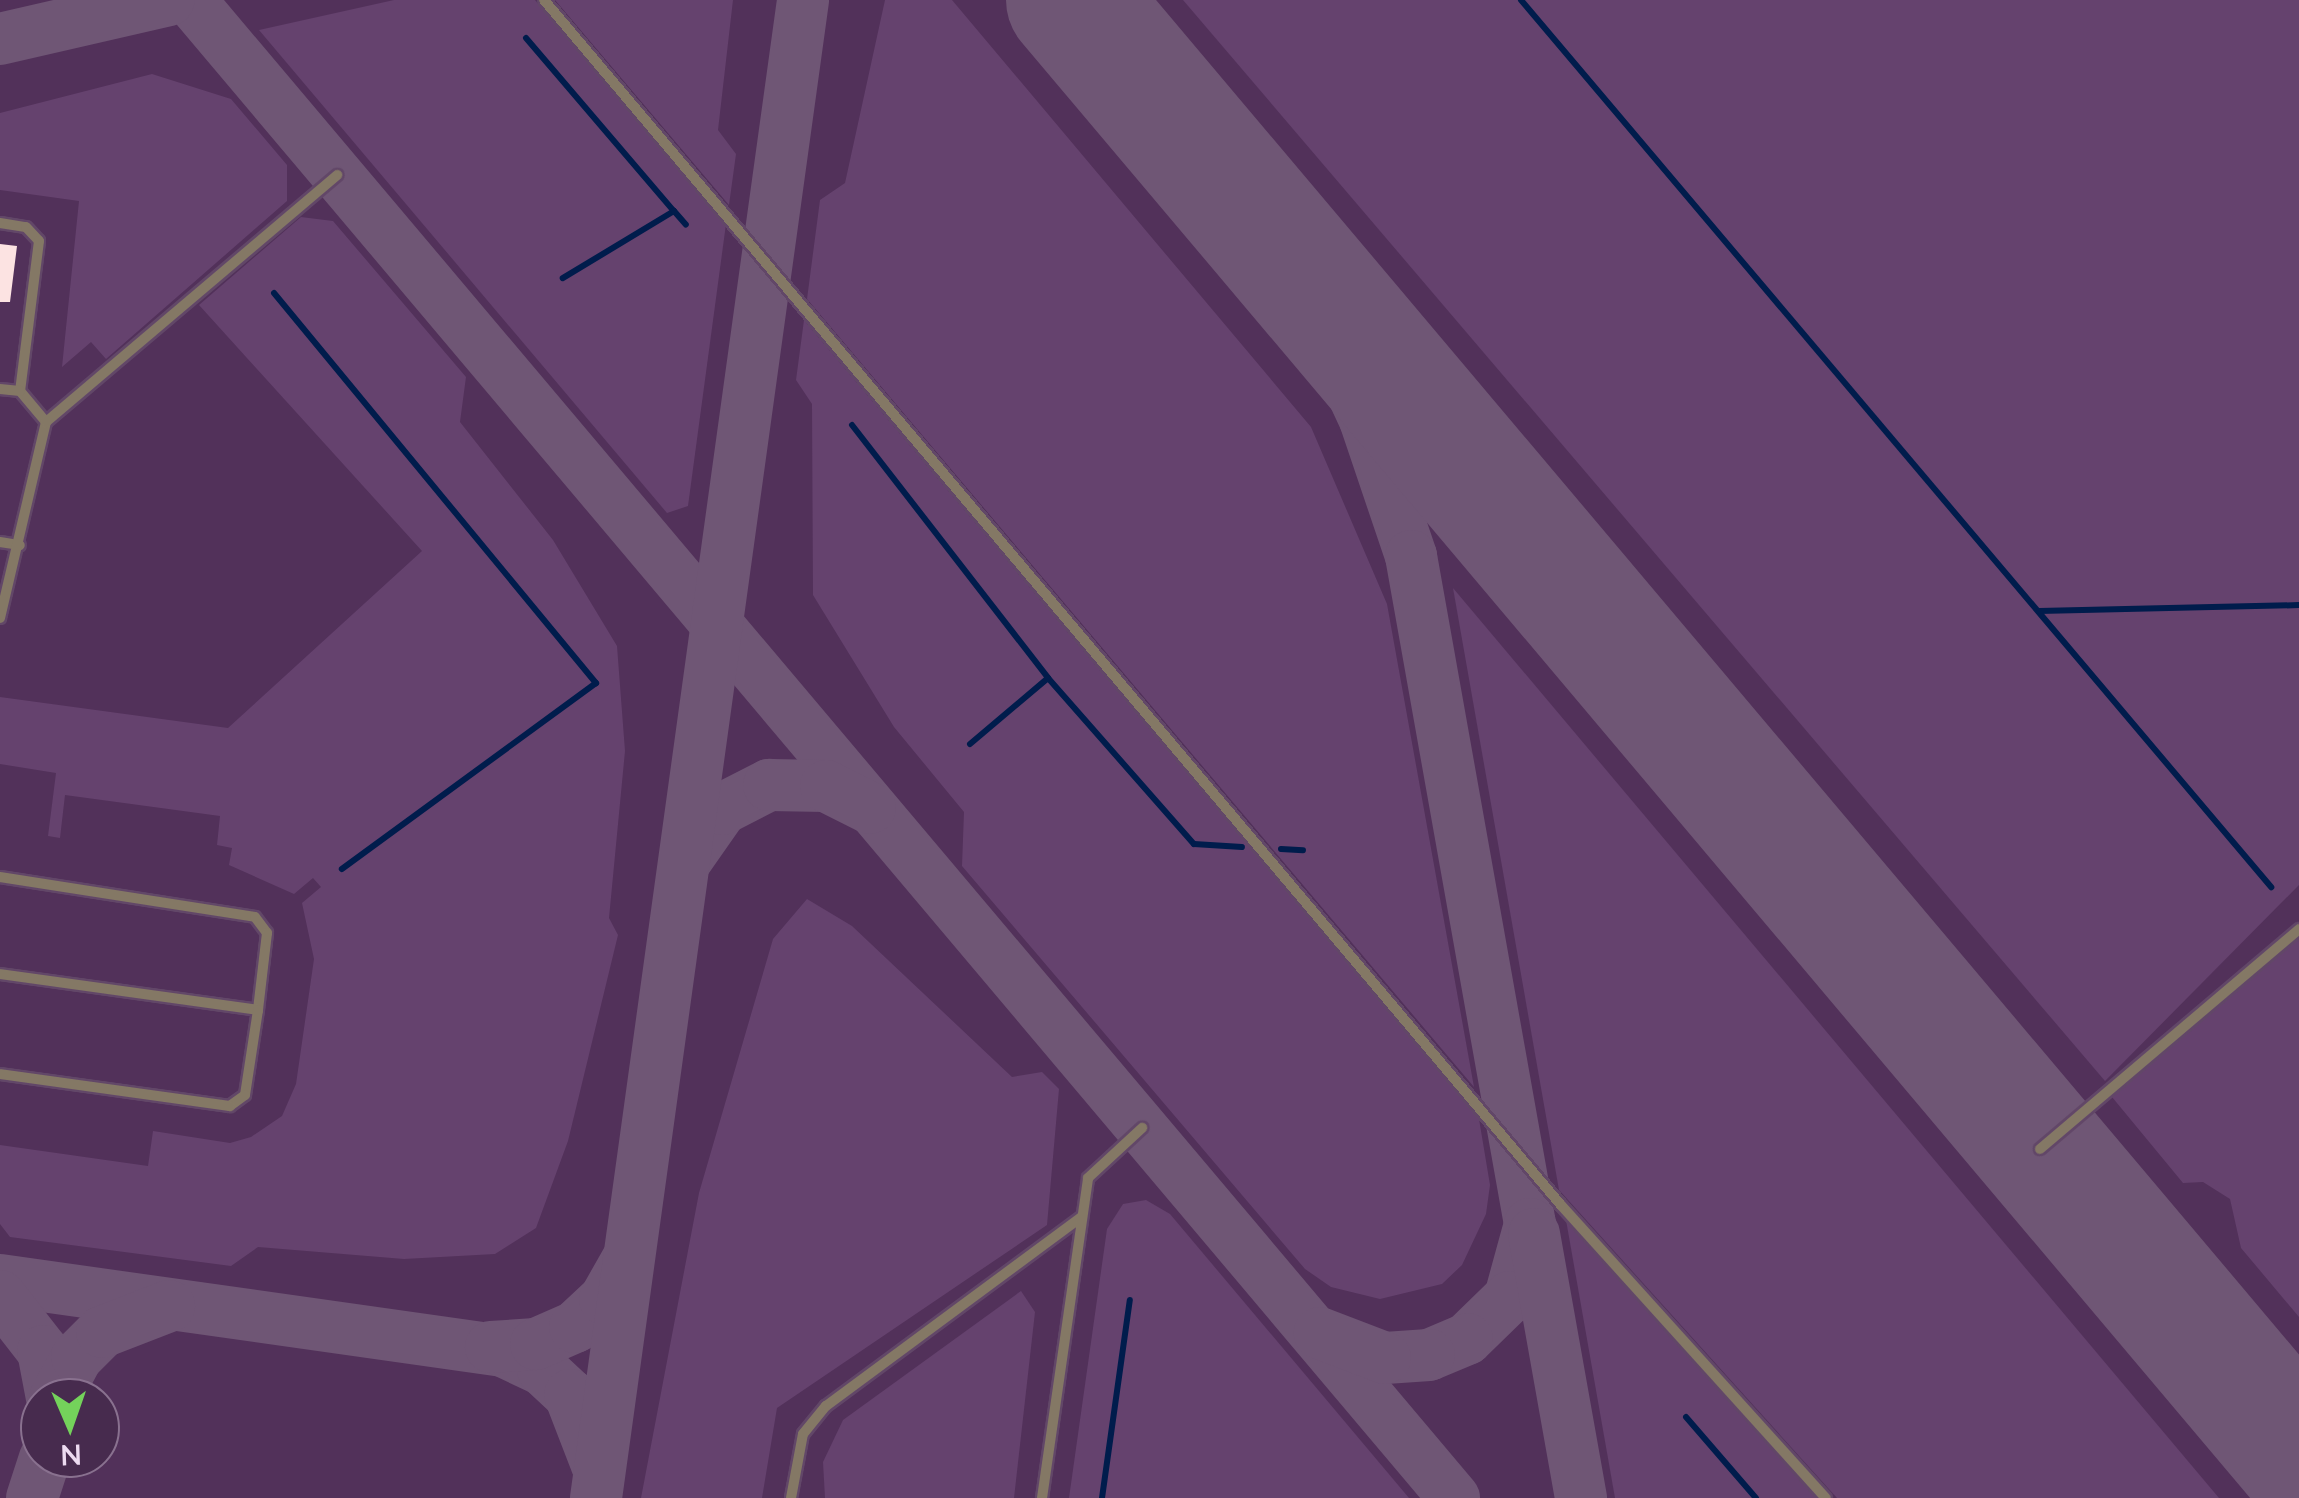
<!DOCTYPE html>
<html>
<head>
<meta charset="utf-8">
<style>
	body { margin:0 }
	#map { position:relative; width:2299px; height:1498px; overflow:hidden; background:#472b4e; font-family:Lato,sans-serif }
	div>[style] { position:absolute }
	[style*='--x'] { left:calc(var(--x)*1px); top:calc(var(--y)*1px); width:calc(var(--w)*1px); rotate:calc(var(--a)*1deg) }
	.built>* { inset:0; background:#52315a }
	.green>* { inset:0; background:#65426e }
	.stream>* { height:6px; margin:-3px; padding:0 3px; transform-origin:3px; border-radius:3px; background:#001c4c }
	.taxiway>* { height:52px; margin:-26px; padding:0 26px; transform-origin:26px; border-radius:26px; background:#6f5675 }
	.runway>* { height:130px; margin:-65px; padding:0 65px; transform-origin:65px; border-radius:65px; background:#6f5675 }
	.building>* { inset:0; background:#fce3e2 }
	.roads { filter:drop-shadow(2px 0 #624768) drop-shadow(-2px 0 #624768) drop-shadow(0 2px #624768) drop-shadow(0 -2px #624768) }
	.lane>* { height:10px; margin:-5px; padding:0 5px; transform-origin:5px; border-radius:5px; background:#847865 }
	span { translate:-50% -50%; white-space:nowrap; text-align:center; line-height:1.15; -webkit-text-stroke:10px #472b4e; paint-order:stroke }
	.north { position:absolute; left:20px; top:1378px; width:100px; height:100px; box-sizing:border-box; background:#472b4e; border:2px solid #89718f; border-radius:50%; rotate:178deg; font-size:28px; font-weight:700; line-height:40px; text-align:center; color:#eddbf1 }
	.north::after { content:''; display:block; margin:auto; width:35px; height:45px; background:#74d25b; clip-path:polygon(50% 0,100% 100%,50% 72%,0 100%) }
</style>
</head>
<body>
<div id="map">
	<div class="built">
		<i style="clip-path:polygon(evenodd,0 0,2299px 0,2299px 1498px,0 1498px,0 0,40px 1398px,100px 1398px,100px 1458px,40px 1458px,40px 1398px)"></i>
	</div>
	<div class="green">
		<i style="clip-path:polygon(394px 0,535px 0,726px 224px,688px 506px,667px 513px,259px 30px)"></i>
		<i style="clip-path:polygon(555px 0,733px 0,718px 130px,736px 154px,729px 205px)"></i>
		<i style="clip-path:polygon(885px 0,952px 0,1311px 427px,1387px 604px,1474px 1087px,807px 299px,820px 200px,845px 183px)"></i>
		<i style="clip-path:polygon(1183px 0,2299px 0,2299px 885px,2105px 1081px)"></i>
		<i style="clip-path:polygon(152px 74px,231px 99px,287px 165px,287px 201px,106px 359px,91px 342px,62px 367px,79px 201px,0 190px,0 113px)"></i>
		<i style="clip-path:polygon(301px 217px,333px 221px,466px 377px,460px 422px,553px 540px,617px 646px,625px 751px,609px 918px,618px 935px,568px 1141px,536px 1228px,495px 1254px,404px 1259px,258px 1247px,231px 1266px,10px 1237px,0 1224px,0 1145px,148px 1166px,153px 1131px,230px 1143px,251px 1137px,282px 1116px,296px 1084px,314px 959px,302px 903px,321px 887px,313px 878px,294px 894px,229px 865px,232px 848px,217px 845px,220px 816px,65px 795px,60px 838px,48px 836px,56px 773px,0 764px,0 697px,228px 728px,422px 551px,199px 305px)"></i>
		<i style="clip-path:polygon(804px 320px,1479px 1119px,1490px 1185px,1486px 1214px,1462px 1265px,1442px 1284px,1380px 1299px,1331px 1287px,1305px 1269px,962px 866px,964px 812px,894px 727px,813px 595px,812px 404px,796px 380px)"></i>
		<i style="clip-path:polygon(1453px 588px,2219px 1498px,1837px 1498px,1559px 1190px)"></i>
		<i style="clip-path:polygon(807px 899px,852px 926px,1012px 1077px,1042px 1072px,1059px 1089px,1047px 1225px,777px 1408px,762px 1498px,641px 1498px,699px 1193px,773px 939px)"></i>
		<i style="clip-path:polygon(2299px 936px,2299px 1317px,2241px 1248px,2230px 1199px,2203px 1182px,2183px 1183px,2112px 1097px)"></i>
		<i style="clip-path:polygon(1146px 1200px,1170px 1214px,1409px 1498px,1069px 1498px,1107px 1229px,1123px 1204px)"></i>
		<i style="clip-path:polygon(1566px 1220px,1816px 1498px,1615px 1498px)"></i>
		<i style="clip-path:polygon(1021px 1291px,1035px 1312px,1014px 1498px,825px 1498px,823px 1462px,843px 1420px)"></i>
	</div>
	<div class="stream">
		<i style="--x:1521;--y:0;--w:1162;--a:49.78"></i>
		<i style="--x:526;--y:38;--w:228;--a:49.5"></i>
		<i style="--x:674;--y:211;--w:130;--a:148.9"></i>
		<i style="--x:674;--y:211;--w:18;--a:49"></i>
		<i style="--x:274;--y:293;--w:506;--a:50.46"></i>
		<i style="--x:596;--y:683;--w:315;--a:143.8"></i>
		<i style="--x:852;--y:425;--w:320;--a:52.2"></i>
		<i style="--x:1048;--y:678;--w:221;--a:48.7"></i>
		<i style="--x:1194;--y:844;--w:48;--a:3.6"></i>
		<i style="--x:2039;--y:611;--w:260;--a:-1.3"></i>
		<i style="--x:970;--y:744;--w:102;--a:-40.2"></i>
		<i style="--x:1281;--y:849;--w:22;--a:3"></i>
		<i style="--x:1686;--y:1417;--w:107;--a:49.2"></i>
		<i style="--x:1102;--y:1498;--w:200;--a:-82"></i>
	</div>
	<div class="taxiway">
		<i style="--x:190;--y:0;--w:1960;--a:49.84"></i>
		<i style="--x:0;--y:39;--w:173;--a:-13"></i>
		<i style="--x:1290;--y:259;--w:178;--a:65"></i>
		<i style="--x:1365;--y:420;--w:144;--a:71.3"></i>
		<i style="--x:1411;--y:556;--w:679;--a:79.9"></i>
		<i style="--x:1530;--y:1224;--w:76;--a:105.3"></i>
		<i style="--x:1510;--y:1297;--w:60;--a:135.7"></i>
		<i style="--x:1467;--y:1339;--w:41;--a:157.2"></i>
		<i style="--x:1429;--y:1355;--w:44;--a:176.1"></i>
		<i style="--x:1385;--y:1358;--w:70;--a:-159"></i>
		<i style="--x:687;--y:859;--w:61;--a:-55"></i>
		<i style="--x:722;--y:809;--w:53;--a:-27.1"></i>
		<i style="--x:769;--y:785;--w:57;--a:1"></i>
		<i style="--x:826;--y:786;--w:49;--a:26.6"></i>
		<i style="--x:1534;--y:1234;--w:268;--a:79.9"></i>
		<i style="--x:0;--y:1280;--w:508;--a:8.03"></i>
		<i style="--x:503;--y:1351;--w:44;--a:25.4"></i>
		<i style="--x:543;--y:1370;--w:37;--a:43"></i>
		<i style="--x:570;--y:1395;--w:75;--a:68.9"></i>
		<i style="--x:0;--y:1296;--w:70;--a:52"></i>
		<i style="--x:43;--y:1351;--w:48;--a:79.2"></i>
		<i style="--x:491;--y:1347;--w:45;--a:-3.8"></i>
		<i style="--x:536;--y:1344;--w:43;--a:-23.6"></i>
		<i style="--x:575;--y:1327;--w:41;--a:-43"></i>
		<i style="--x:605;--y:1299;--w:43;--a:-60.4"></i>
		<i style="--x:55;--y:1398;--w:47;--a:-61.8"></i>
		<i style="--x:77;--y:1357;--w:35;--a:-45"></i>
		<i style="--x:102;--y:1332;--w:72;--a:-21.2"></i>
		<i style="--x:32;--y:1498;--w:42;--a:-72"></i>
		<i style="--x:596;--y:1498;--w:1512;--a:-82.13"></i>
	</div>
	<div class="runway">
		<i style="--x:1071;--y:0;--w:1904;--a:49.84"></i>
	</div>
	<div class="building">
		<i style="clip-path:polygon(0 244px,17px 246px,10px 302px,0 302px)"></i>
	</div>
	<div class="roads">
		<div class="lane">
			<i style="--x:544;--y:0;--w:1577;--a:49.84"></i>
			<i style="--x:1561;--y:1205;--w:395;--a:47.9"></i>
			<i style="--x:0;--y:223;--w:26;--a:9"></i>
			<i style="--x:26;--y:227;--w:19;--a:47"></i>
			<i style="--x:39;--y:241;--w:151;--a:97.2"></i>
			<i style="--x:20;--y:391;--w:40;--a:50"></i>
			<i style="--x:0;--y:389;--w:20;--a:6"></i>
			<i style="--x:0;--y:542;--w:20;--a:9"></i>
			<i style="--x:0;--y:618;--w:201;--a:-76.8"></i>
			<i style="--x:46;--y:422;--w:382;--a:-40.3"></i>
			<i style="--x:0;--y:877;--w:258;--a:8.9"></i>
			<i style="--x:255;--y:917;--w:20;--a:53"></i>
			<i style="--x:267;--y:933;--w:78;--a:96.7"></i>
			<i style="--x:0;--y:974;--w:260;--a:7.9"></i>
			<i style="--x:258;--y:1010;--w:86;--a:98.7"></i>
			<i style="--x:245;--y:1095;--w:19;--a:144"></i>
			<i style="--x:230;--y:1106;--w:232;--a:-172.1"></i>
			<i style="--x:2040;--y:1149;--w:340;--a:-40.3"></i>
			<i style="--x:791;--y:1498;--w:65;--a:-79.4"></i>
			<i style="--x:803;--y:1434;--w:36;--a:-51"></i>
			<i style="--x:826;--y:1406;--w:317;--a:-36.5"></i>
			<i style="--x:1042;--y:1498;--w:323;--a:-81.8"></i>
			<i style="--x:1088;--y:1178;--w:74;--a:-42.8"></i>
		</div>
	</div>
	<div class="north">N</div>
</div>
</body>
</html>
